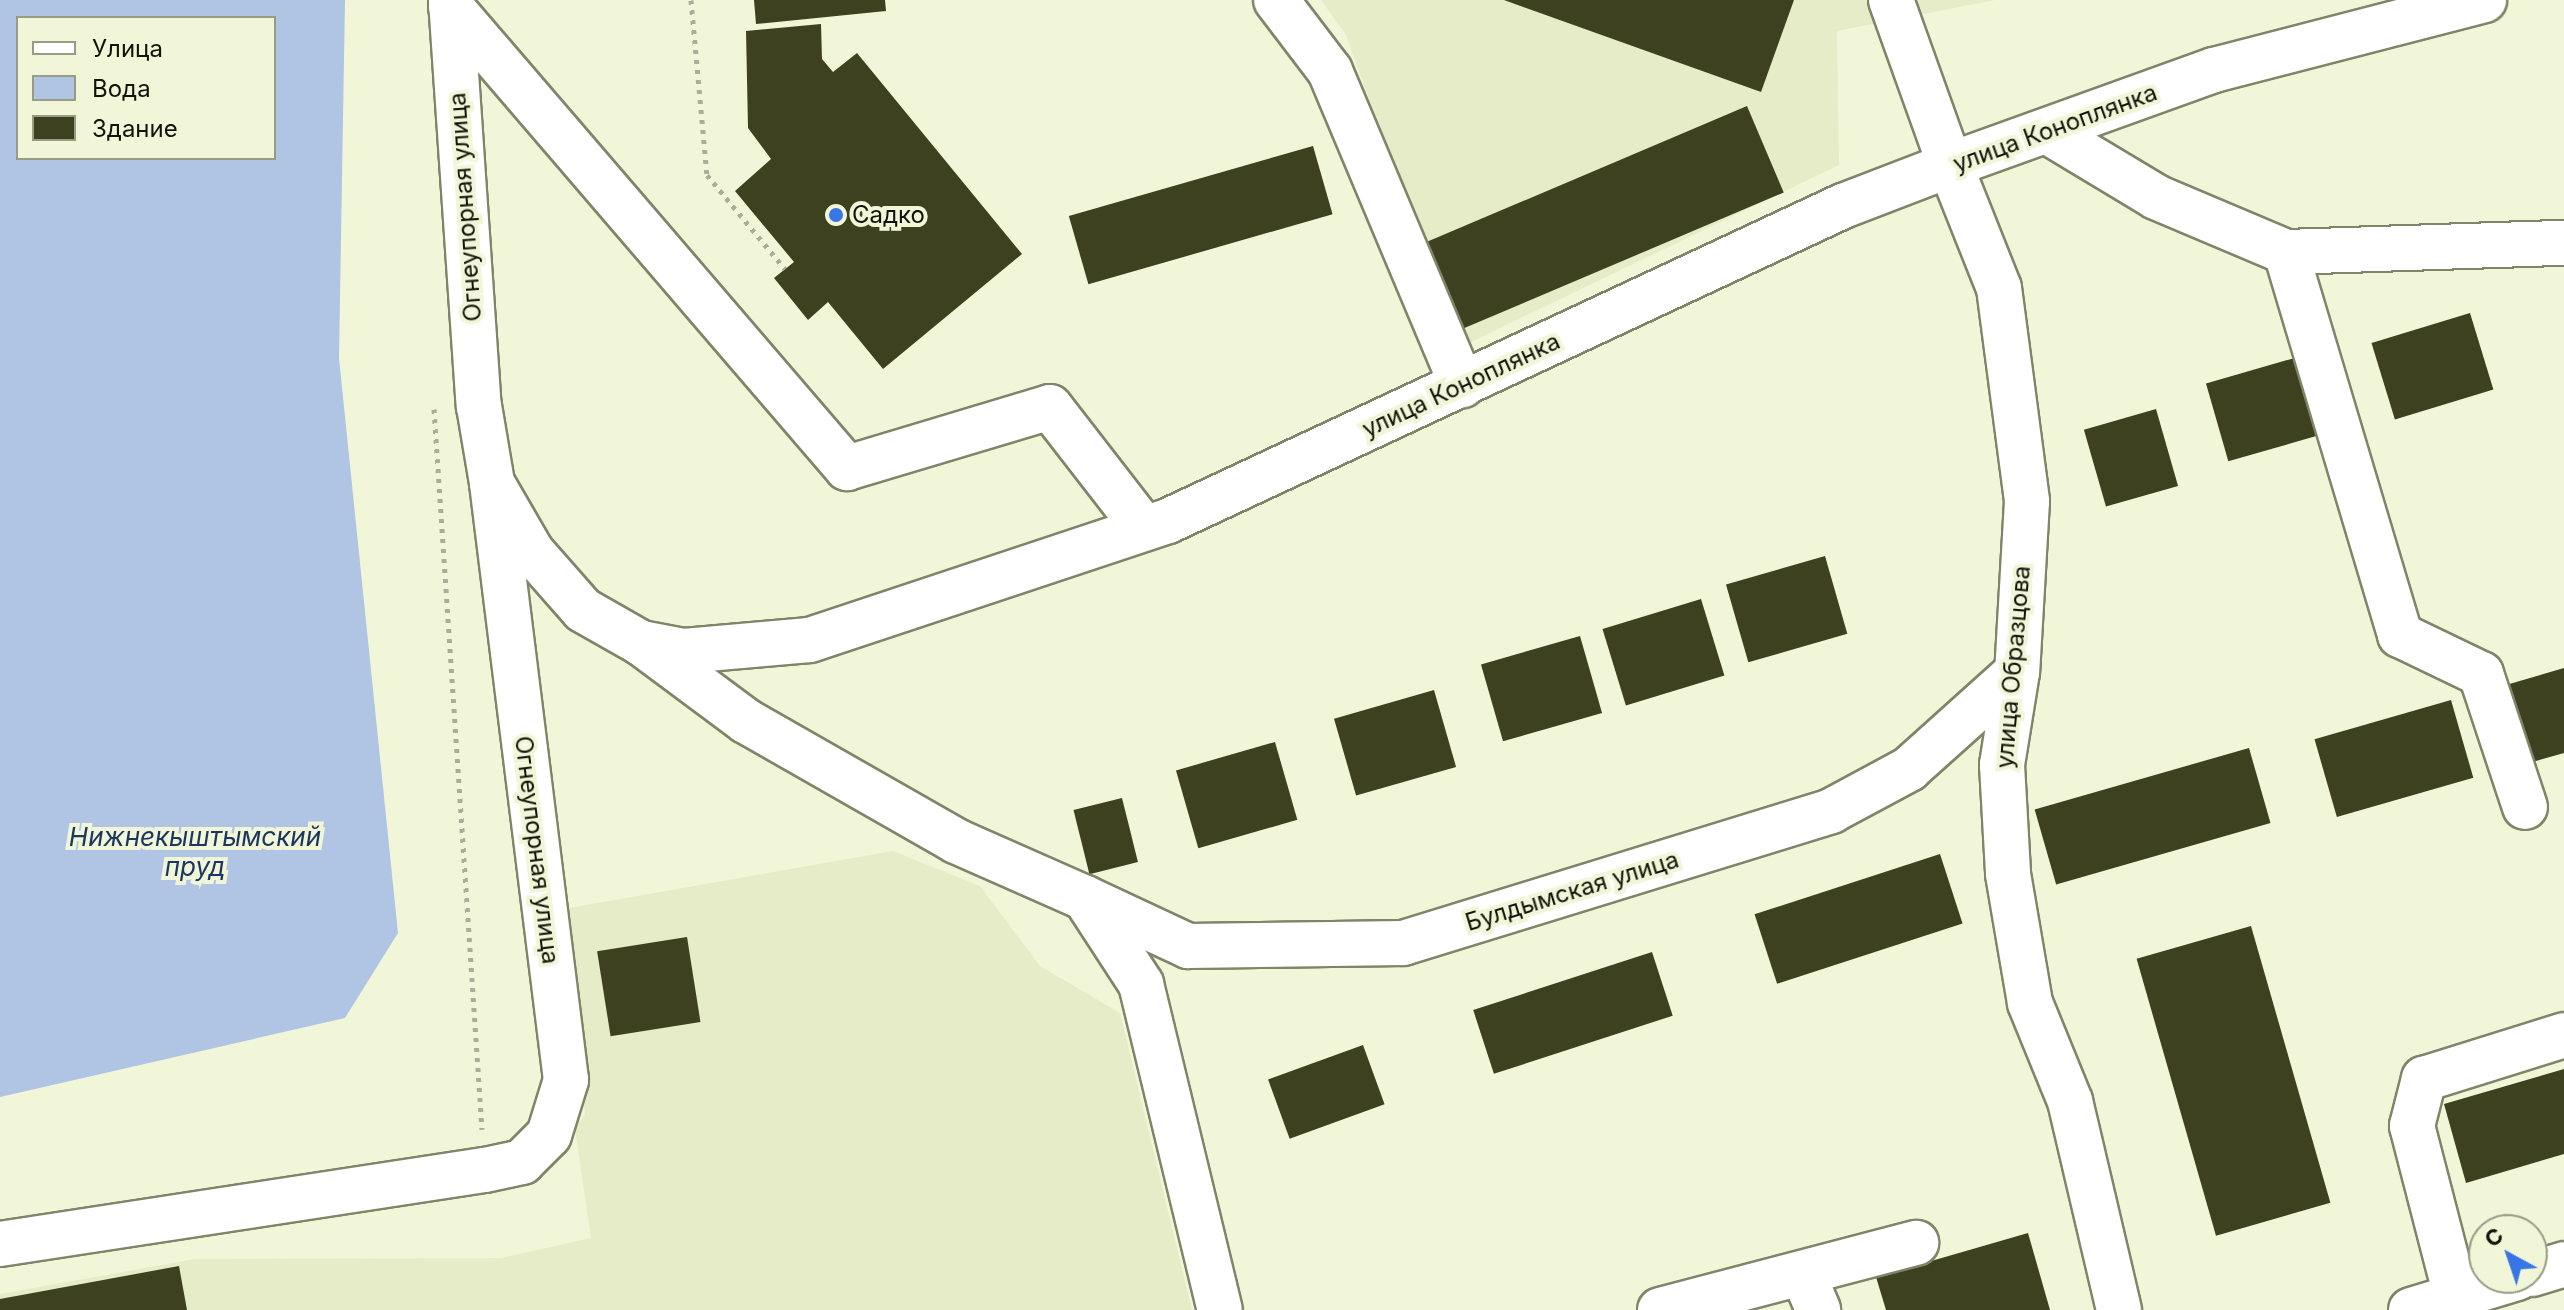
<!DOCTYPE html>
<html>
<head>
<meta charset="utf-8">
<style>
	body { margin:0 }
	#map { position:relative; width:2564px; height:1310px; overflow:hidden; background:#f1f6d8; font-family:Inter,sans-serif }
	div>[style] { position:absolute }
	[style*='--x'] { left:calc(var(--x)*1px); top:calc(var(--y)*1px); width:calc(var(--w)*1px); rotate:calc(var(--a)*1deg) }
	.built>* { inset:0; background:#e6ecc7 }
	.water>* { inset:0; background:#b0c4e4 }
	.building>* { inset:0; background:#3d4120; transform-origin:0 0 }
	.path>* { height:5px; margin-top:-2.5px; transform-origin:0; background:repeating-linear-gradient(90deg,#aaae96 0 4px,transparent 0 10px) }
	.roads { filter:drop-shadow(2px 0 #808469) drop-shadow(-2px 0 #808469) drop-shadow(0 2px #808469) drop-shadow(0 -2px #808469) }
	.minor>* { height:44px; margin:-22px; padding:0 22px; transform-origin:22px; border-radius:22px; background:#fff }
	.major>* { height:44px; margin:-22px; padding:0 22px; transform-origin:22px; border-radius:22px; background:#fff }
	.dots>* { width:22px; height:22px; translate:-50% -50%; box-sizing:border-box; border:4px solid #f1f6d8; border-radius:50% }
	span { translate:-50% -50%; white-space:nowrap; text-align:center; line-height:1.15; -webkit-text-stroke:8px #f1f6d8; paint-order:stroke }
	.street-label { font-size:24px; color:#121409 }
	.poi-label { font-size:24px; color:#121409 }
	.left { translate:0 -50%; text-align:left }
	.water-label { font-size:26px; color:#1d3660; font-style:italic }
	.legend { position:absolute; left:16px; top:16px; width:260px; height:144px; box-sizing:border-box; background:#f1f6d8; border:2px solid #989c85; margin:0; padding:10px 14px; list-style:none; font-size:24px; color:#121409 }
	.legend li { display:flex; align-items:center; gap:16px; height:40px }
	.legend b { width:40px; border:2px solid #989c85 }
	.north { position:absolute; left:2468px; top:1214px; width:80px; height:80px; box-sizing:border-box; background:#f1f6d8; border:2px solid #989c85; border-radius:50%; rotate:320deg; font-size:22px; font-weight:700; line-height:32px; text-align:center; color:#121409 }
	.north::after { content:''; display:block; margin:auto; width:28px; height:36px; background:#3776e4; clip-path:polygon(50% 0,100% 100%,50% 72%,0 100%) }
</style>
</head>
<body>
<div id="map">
	<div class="built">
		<i style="clip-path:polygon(1321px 0,1995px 0,1837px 31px,1839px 165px,1469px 343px,1422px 246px,1346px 35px)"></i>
		<i style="clip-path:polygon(893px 851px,980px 886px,1040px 966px,1120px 1013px,1192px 1310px,0 1310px,0 1294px,195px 1259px,501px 1258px,591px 1238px,575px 1129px,585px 1115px,569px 908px)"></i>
	</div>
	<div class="water">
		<i style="clip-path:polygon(evenodd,0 0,345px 0,339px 358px,398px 933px,345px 1018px,0 1097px,0 0,18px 18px,274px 18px,274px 158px,18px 158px,18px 18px)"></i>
	</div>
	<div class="building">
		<i style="clip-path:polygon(754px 0,885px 0,886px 11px,756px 24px)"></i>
		<i style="clip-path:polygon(1504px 0,1794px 0,1761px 92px)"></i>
		<i style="clip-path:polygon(821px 24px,822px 59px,833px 72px,857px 53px,1022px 254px,883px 369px,828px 302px,808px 320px,774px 278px,794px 262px,735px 191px,771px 159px,748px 128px,746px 31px)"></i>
		<i style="left:1747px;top:106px;width:94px;height:354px;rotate:67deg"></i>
		<i style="left:1313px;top:146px;width:71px;height:254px;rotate:74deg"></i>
		<i style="left:2470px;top:313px;width:80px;height:103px;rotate:73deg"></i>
		<i style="left:2305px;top:355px;width:81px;height:103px;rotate:74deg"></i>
		<i style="left:2156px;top:409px;width:80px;height:75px;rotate:74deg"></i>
		<i style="left:1825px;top:556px;width:81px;height:103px;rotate:74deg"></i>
		<i style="left:1701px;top:599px;width:80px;height:103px;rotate:73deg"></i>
		<i style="left:1580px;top:636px;width:80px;height:103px;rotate:74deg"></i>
		<i style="clip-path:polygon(2564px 668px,2564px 753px,2529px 763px,2506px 685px)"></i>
		<i style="left:1434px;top:690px;width:80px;height:104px;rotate:74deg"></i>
		<i style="left:2451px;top:700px;width:81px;height:142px;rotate:74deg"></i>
		<i style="left:1275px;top:742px;width:81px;height:103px;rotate:74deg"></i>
		<i style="left:2249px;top:748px;width:78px;height:223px;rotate:74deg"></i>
		<i style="left:1122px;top:798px;width:66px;height:50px;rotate:76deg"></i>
		<i style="left:1940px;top:854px;width:73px;height:195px;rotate:72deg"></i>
		<i style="left:2251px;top:926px;width:288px;height:119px;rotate:74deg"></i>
		<i style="left:687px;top:937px;width:86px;height:91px;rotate:81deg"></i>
		<i style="left:1652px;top:952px;width:67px;height:188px;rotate:72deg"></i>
		<i style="left:1363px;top:1045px;width:63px;height:101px;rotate:70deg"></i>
		<i style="clip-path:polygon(2564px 1069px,2564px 1154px,2466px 1183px,2444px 1104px)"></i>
		<i style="clip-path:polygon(2028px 1233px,2050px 1310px,1886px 1310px,1876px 1277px)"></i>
		<i style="clip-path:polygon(179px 1266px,187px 1310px,0 1310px,0 1299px)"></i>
	</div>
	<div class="path">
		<i style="--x:691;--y:0;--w:176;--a:84.8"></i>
		<i style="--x:707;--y:175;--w:122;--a:50.3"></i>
		<i style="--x:434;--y:409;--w:722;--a:86.19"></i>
	</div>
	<div class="roads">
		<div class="minor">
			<i style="--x:1276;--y:0;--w:89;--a:52.7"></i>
			<i style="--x:1330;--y:71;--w:341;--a:67.2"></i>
			<i style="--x:1891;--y:0;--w:175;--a:70.3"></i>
			<i style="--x:1950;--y:165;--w:281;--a:-19.8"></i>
			<i style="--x:2214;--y:70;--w:279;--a:-14.5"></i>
			<i style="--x:451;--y:7;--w:608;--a:49.34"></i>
			<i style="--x:847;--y:468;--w:212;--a:-16.7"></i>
			<i style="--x:1050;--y:407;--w:153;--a:52.2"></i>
			<i style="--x:2048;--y:132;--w:126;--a:31"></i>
			<i style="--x:2156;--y:197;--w:141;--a:22.9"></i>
			<i style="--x:2286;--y:252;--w:278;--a:-1.9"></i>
			<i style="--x:2286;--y:252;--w:400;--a:73.4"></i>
			<i style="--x:2400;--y:635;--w:90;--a:25.7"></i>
			<i style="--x:2481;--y:674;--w:140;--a:71.7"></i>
			<i style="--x:641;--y:643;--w:131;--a:36.6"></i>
			<i style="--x:746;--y:721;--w:242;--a:29.7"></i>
			<i style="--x:956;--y:841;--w:141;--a:23.8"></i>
			<i style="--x:1085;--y:898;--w:103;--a:56.9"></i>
			<i style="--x:1141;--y:984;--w:335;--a:76.4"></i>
			<i style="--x:1085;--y:898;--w:114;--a:25"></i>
			<i style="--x:1188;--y:946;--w:215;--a:-0.8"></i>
			<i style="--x:1403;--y:943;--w:448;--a:-17.1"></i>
			<i style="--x:1831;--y:811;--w:89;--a:-28.3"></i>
			<i style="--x:1909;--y:769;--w:145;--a:-41.9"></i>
			<i style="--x:0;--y:1244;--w:491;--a:-8.7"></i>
			<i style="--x:485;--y:1170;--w:38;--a:-12"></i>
			<i style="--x:522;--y:1162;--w:38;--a:-45"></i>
			<i style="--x:549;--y:1135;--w:58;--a:-72.8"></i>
			<i style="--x:566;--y:1080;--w:602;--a:-97.07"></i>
			<i style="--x:1803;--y:1274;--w:39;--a:67"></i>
			<i style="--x:2532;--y:1274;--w:34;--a:-17"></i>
			<i style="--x:2456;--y:1296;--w:176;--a:-104.5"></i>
			<i style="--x:2412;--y:1126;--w:49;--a:-75.7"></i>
			<i style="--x:2424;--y:1079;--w:147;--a:-17.4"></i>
			<i style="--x:1660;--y:1310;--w:265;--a:-14.7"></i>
			<i style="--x:2411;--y:1310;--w:111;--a:-16.8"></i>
		</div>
		<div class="major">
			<i style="--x:451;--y:0;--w:407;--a:86.1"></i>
			<i style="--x:479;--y:406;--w:78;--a:80.4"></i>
			<i style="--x:492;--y:483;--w:80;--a:59.9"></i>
			<i style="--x:532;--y:552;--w:77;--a:48.7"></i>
			<i style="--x:583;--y:610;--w:67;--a:29.6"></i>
			<i style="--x:641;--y:643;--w:44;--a:10.5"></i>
			<i style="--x:684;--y:651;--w:126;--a:-5"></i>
			<i style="--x:810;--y:640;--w:377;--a:-18.4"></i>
			<i style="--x:1168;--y:521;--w:745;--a:-25.02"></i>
			<i style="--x:1843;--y:206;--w:115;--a:-21"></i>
			<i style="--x:1950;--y:165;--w:132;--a:68.3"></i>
			<i style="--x:1999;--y:288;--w:215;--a:82.5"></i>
			<i style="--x:2027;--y:501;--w:171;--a:93.3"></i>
			<i style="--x:2017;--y:672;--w:94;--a:99.2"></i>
			<i style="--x:2002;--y:765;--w:109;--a:86.8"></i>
			<i style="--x:2008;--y:874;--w:131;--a:80.3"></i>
			<i style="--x:2030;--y:1003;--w:106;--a:67.8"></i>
			<i style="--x:2070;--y:1101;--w:215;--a:76.8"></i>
		</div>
	</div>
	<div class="dots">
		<i style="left:836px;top:215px;background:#3776e4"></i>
	</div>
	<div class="street-label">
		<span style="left:2055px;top:128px;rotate:-20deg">улица Коноплянка</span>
		<span style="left:465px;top:207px;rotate:-94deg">Огнеупорная улица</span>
		<span style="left:1461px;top:385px;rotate:-25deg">улица Коноплянка</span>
		<span style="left:2013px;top:667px;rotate:-85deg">улица Образцова</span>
		<span style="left:537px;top:850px;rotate:83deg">Огнеупорная улица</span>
		<span style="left:1572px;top:891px;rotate:-17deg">Булдымская улица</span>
	</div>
	<div class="poi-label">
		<span class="left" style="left:852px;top:215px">Садко</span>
	</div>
	<div class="water-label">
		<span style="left:195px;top:852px">Нижнекыштымский<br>пруд</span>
	</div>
	<ul class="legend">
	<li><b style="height:10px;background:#fff"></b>Улица</li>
	<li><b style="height:22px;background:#b0c4e4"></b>Вода</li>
	<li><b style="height:22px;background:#3d4120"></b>Здание</li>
	</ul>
	<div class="north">С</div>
</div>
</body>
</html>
